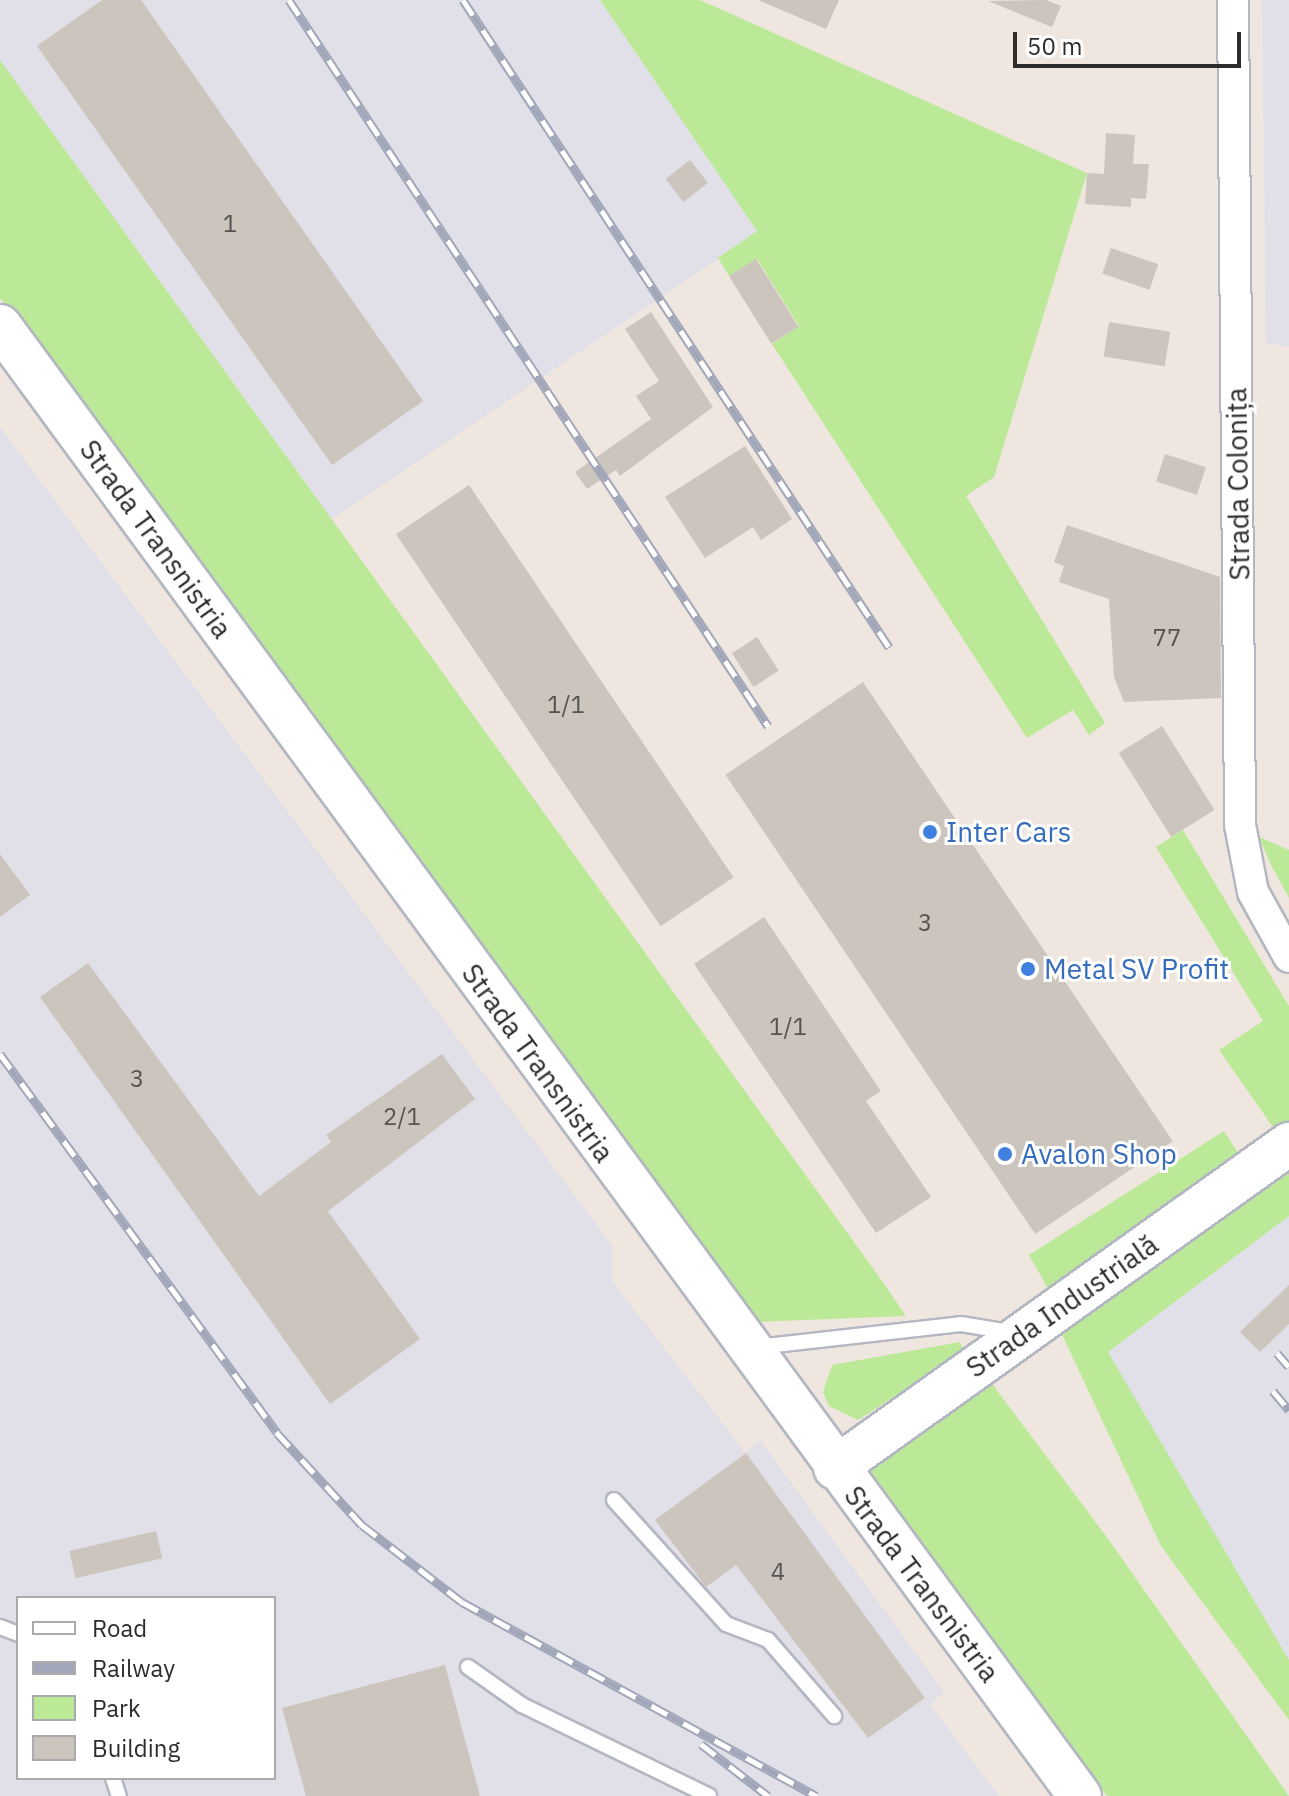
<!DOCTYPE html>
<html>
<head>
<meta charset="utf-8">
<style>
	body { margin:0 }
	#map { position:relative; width:1289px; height:1796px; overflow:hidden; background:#efe7df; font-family:"IBM Plex Sans",sans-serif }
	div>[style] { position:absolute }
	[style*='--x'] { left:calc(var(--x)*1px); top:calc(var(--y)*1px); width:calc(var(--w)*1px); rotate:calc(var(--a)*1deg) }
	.industrial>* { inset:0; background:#e1e0e8 }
	.green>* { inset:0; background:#bce998 }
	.building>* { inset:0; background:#cbc5bd; transform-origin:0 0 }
	.roads { filter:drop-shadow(2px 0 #b3b7c1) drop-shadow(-2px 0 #b3b7c1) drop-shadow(0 2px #b3b7c1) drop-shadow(0 -2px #b3b7c1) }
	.lane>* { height:14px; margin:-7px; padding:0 7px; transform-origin:7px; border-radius:7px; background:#fff }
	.street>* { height:30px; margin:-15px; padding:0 15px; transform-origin:15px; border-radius:15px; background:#fff }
	.secondary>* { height:42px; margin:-21px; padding:0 21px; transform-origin:21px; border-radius:21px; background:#fff }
	.rail>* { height:9px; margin-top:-4.5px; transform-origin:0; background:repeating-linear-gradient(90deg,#fff 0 18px,#a1a7b9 0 36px); box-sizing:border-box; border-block:2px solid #a1a7b9 }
	.dots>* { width:22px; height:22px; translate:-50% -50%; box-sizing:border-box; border:4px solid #fff; border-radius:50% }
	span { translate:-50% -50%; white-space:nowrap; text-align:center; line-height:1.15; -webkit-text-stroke:6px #fff; paint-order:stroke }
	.number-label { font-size:24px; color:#545351 }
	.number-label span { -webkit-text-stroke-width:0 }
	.street-label { font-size:28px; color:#2d2d2d }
	.shop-label { font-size:28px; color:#366cbe }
	.left { translate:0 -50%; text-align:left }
	.legend { position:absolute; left:16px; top:1596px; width:260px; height:184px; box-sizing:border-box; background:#fff; border:2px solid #ababab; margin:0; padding:10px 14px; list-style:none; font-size:24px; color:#2d2d2d }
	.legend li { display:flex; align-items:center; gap:16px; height:40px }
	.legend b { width:40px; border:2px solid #ababab }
	.scale { position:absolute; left:1013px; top:32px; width:228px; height:36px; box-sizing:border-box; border:4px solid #2d2d2d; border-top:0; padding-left:10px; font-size:24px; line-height:28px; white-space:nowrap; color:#2d2d2d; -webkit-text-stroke:6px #fff; paint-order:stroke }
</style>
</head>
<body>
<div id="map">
	<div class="industrial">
		<i style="clip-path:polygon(0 0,600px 0,758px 232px,332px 519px,0 60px)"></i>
		<i style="clip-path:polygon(1262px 0,1289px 0,1289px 347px,1266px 343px)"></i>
		<i style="clip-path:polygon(evenodd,0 427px,612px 1245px,612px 1281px,745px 1452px,760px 1440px,944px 1692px,930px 1704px,999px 1796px,0 1796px,0 427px,18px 1598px,274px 1598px,274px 1778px,18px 1778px,18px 1598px)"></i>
		<i style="clip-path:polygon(1289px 1216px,1289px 1660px,1107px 1352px)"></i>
	</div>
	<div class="green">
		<i style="clip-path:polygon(600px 0,700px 0,1087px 173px,994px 477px,966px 496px,1105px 723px,1089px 735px,1073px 710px,1027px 738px,772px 344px,799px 326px,757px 259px,729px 276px,718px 258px,757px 231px)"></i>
		<i style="clip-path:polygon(0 60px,880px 1278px,906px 1316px,757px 1322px,0 298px)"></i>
		<i style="clip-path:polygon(1183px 830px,1289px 1006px,1289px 1126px,1277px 1133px,1219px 1050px,1263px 1021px,1156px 847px)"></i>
		<i style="clip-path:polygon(1259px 837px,1289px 850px,1289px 898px,1271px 865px)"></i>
		<i style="clip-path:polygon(1224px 1131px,1240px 1156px,1050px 1292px,1029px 1255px)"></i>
		<i style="clip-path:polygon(1289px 1173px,1289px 1216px,1108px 1352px,1289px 1660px,1289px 1720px,1161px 1546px,1059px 1328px)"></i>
		<i style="clip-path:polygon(960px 1342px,964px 1351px,858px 1420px,829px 1406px,823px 1392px,832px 1365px)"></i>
		<i style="clip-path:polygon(987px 1377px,1106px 1536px,1289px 1796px,1107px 1796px,860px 1465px)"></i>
	</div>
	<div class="building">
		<i style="clip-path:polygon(102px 0,141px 0,423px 401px,332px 465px,37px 46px)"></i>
		<i style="clip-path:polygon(758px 0,839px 0,826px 29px)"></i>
		<i style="clip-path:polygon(1046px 0,1061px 6px,1052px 27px,988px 1px)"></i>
		<i style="clip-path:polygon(1106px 133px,1135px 135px,1133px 164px,1149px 164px,1146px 199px,1131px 198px,1131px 207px,1085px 204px,1087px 173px,1104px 174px)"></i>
		<i style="left:690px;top:160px;width:29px;height:31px;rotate:52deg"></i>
		<i style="left:1111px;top:248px;width:50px;height:27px;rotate:19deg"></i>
		<i style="left:756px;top:259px;width:80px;height:32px;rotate:58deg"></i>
		<i style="clip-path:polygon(651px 312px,713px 407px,620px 476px,616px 470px,587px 489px,575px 472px,651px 419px,636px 396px,659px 381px,625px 329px)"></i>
		<i style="left:1109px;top:322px;width:62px;height:35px;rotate:9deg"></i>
		<i style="clip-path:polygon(745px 446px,792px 519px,761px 540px,753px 527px,705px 558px,665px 497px)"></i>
		<i style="left:1165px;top:454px;width:43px;height:29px;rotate:18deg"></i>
		<i style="left:469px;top:485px;width:473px;height:88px;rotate:56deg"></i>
		<i style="clip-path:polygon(1067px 525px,1220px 577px,1221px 698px,1124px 702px,1114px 677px,1109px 599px,1059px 582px,1064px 566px,1054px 562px)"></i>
		<i style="left:757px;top:637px;width:40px;height:30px;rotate:57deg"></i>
		<i style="left:863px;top:682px;width:554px;height:166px;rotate:56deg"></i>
		<i style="left:1162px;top:726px;width:99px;height:51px;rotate:58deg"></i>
		<i style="clip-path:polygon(0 854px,30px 895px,0 917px)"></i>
		<i style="clip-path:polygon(764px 917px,881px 1091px,866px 1101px,931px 1197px,876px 1233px,694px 964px)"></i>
		<i style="clip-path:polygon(88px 963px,259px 1196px,331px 1142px,326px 1135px,442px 1054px,475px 1099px,328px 1211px,420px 1339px,330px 1404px,40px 997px)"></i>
		<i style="clip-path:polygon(1289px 1285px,1289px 1324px,1260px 1352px,1240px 1332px)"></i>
		<i style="clip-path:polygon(746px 1453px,925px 1698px,868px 1738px,736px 1565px,706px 1587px,655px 1520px)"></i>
		<i style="left:156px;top:1531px;width:28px;height:89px;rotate:77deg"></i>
		<i style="clip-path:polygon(445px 1665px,480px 1796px,306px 1796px,282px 1708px)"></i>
	</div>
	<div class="roads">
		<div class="lane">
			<i style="--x:757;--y:1347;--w:205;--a:-6.4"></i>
			<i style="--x:961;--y:1324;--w:50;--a:9.3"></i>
			<i style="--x:614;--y:1500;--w:167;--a:47.9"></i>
			<i style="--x:726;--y:1624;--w:45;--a:20.9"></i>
			<i style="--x:768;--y:1640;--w:101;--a:49"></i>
			<i style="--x:0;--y:1627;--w:19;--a:21"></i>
			<i style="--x:468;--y:1667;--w:66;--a:35.1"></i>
			<i style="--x:522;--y:1705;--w:208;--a:25.9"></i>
			<i style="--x:113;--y:1778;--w:19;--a:72"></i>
		</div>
		<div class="street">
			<i style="--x:1233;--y:0;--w:825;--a:89.51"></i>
			<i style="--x:1240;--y:825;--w:68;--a:79"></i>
			<i style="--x:1253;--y:892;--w:74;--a:61"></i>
		</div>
		<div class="secondary">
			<i style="--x:0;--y:326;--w:1824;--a:53.7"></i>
			<i style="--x:835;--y:1468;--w:558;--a:-35.51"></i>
		</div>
	</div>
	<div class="rail">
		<i style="--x:289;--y:0;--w:870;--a:56.58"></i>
		<i style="--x:463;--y:0;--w:775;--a:56.64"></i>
		<i style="--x:0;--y:1054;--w:469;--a:53.8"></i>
		<i style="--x:277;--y:1433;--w:125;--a:47.3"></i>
		<i style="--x:362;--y:1525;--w:126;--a:37.6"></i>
		<i style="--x:462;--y:1602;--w:404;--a:28.7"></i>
		<i style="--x:1277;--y:1353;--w:18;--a:49"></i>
		<i style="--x:1273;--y:1391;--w:25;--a:50"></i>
		<i style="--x:701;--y:1744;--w:85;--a:37.8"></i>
	</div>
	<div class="dots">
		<i style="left:930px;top:832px;background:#3f7fe0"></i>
		<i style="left:1028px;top:969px;background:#3f7fe0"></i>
		<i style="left:1005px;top:1154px;background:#3f7fe0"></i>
	</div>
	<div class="number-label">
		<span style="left:230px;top:224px">1</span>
		<span style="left:1167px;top:638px">77</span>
		<span style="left:566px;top:705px">1/1</span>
		<span style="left:925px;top:923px">3</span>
		<span style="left:788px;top:1027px">1/1</span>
		<span style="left:137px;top:1079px">3</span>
		<span style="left:402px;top:1117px">2/1</span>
		<span style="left:778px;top:1572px">4</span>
	</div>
	<div class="street-label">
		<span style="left:1238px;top:484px;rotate:-91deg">Strada Colonița</span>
		<span style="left:156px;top:539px;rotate:54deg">Strada Transnistria</span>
		<span style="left:538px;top:1063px;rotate:54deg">Strada Transnistria</span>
		<span style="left:1062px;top:1306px;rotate:-35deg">Strada Industrială</span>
		<span style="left:922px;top:1584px;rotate:53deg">Strada Transnistria</span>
	</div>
	<div class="shop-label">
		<span class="left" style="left:946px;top:832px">Inter Cars</span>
		<span class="left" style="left:1044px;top:969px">Metal SV Profit</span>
		<span class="left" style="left:1021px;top:1154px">Avalon Shop</span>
	</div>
	<ul class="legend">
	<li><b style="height:10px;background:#fff"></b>Road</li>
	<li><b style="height:10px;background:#a1a7b9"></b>Railway</li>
	<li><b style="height:22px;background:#bce998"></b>Park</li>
	<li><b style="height:22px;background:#cbc5bd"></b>Building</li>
	</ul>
	<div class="scale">50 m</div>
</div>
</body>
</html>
